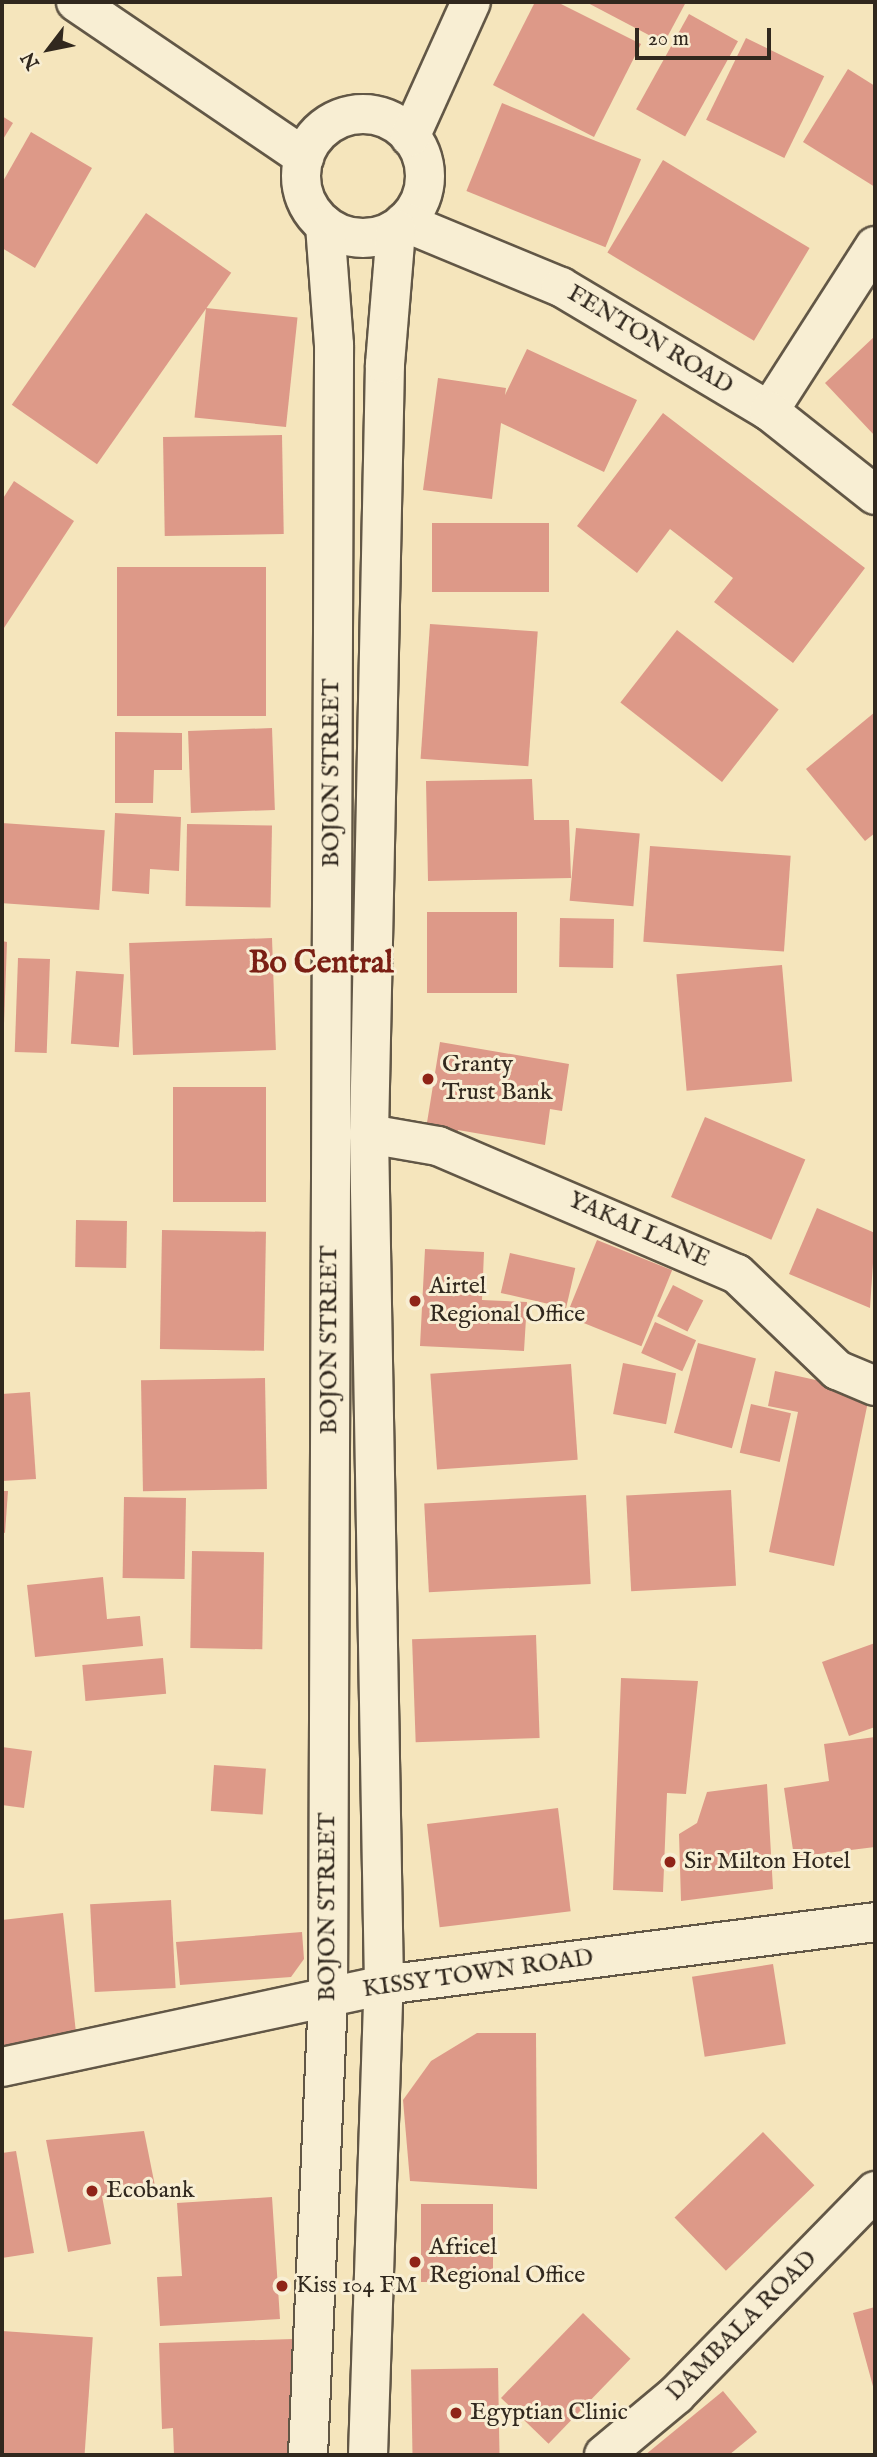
<!DOCTYPE html>
<html>
<head>
<meta charset="utf-8">
<style>
	body { margin:0 }
	#map { position:relative; width:877px; height:2457px; overflow:hidden; background:#f5e5bc; font-family:"IM FELL English",serif }
	div>[style] { position:absolute }
	[style*='--x'] { left:calc(var(--x)*1px); top:calc(var(--y)*1px); width:calc(var(--w)*1px); rotate:calc(var(--a)*1deg) }
	.building>* { inset:0; background:#d98; transform-origin:0 0 }
	.roads { filter:drop-shadow(2px 0 #625746) drop-shadow(-2px 0 #625746) drop-shadow(0 2px #625746) drop-shadow(0 -2px #625746) }
	.street>* { height:38px; margin:-19px; padding:0 19px; transform-origin:19px; border-radius:19px; background:#f8eed3 }
	.secondary>* { height:38px; margin:-19px; padding:0 19px; transform-origin:19px; border-radius:19px; background:#f8eed3 }
	.secondary>.ring { margin:-19px; padding:0; box-sizing:content-box; background:none; border:38px solid #f8eed3; border-radius:50% }
	.dots>* { width:19px; height:19px; translate:-50% -50%; box-sizing:border-box; border:4px solid #f8eed3; border-radius:50% }
	span { translate:-50% -50%; white-space:nowrap; text-align:center; line-height:1.15; -webkit-text-stroke:6px #f8eed3; paint-order:stroke }
	.street-label { font-size:24px; color:#31281e }
	.poi-label { font-size:24px; color:#31281e }
	.left { translate:0 -50%; text-align:left }
	.district-label { font-size:32px; color:#7a1f14; font-weight:700 }
	.frame { position:absolute; inset:0; border:4px solid #31281e; pointer-events:none }
	.north { position:absolute; left:14px; top:14px; width:70px; height:70px; -webkit-text-stroke:5px #f8eed3; paint-order:stroke; rotate:238deg; font-size:19px; font-weight:700; line-height:28px; text-align:center; color:#31281e }
	.north::after { content:''; display:block; margin:auto; width:24px; height:32px; background:#31281e; clip-path:polygon(50% 0,100% 100%,50% 72%,0 100%) }
	.scale { position:absolute; left:635px; top:28px; width:136px; height:32px; box-sizing:border-box; border:4px solid #31281e; border-top:0; padding-left:9px; font-size:21px; line-height:24px; white-space:nowrap; color:#31281e; -webkit-text-stroke:5px #f8eed3; paint-order:stroke }
</style>
</head>
<body>
<div id="map">
	<div class="building">
		<i style="clip-path:polygon(535px 2px,557px 2px,641px 44px,594px 137px,493px 85px)"></i>
		<i style="clip-path:polygon(586px 2px,686px 2px,664px 43px)"></i>
		<i style="left:689px;top:14px;width:56px;height:109px;rotate:29deg"></i>
		<i style="left:746px;top:38px;width:87px;height:91px;rotate:26deg"></i>
		<i style="clip-path:polygon(848px 69px,875px 86px,875px 187px,803px 142px)"></i>
		<i style="left:502px;top:103px;width:150px;height:95px;rotate:22deg"></i>
		<i style="clip-path:polygon(2px 116px,13px 123px,2px 141px)"></i>
		<i style="clip-path:polygon(31px 132px,92px 168px,35px 268px,2px 248px,2px 183px)"></i>
		<i style="left:663px;top:160px;width:171px;height:108px;rotate:31deg"></i>
		<i style="left:146px;top:213px;width:104px;height:234px;rotate:35deg"></i>
		<i style="left:206px;top:308px;width:92px;height:110px;rotate:6deg"></i>
		<i style="clip-path:polygon(875px 336px,875px 436px,825px 383px)"></i>
		<i style="clip-path:polygon(527px 349px,637px 400px,604px 472px,501px 423px,492px 499px,423px 490px,438px 378px,506px 388px,505px 395px)"></i>
		<i style="clip-path:polygon(663px 413px,865px 568px,793px 663px,714px 602px,733px 578px,670px 529px,637px 573px,577px 526px)"></i>
		<i style="left:282px;top:435px;width:99px;height:119px;rotate:89deg"></i>
		<i style="clip-path:polygon(14px 481px,74px 521px,2px 631px,2px 500px)"></i>
		<i style="left:432px;top:523px;width:117px;height:69px"></i>
		<i style="left:117px;top:567px;width:149px;height:149px"></i>
		<i style="left:430px;top:624px;width:108px;height:135px;rotate:4deg"></i>
		<i style="left:677px;top:630px;width:129px;height:92px;rotate:38deg"></i>
		<i style="clip-path:polygon(875px 712px,875px 833px,865px 841px,806px 769px)"></i>
		<i style="left:272px;top:728px;width:82px;height:84px;rotate:88deg"></i>
		<i style="clip-path:polygon(115px 732px,182px 733px,182px 770px,154px 770px,153px 803px,115px 803px)"></i>
		<i style="clip-path:polygon(532px 779px,534px 820px,569px 820px,571px 878px,428px 881px,426px 781px)"></i>
		<i style="clip-path:polygon(115px 813px,181px 817px,179px 871px,150px 869px,149px 894px,112px 891px)"></i>
		<i style="left:2px;top:823px;width:103px;height:80px;rotate:4deg"></i>
		<i style="left:187px;top:824px;width:85px;height:82px;rotate:1deg"></i>
		<i style="left:576px;top:828px;width:64px;height:73px;rotate:5deg"></i>
		<i style="left:650px;top:846px;width:141px;height:96px;rotate:4deg"></i>
		<i style="left:427px;top:912px;width:90px;height:81px"></i>
		<i style="left:560px;top:918px;width:54px;height:49px;rotate:1deg"></i>
		<i style="left:272px;top:938px;width:112px;height:143px;rotate:88deg"></i>
		<i style="clip-path:polygon(2px 941px,7px 942px,4px 1024px,2px 1024px)"></i>
		<i style="left:18px;top:958px;width:32px;height:94px;rotate:2deg"></i>
		<i style="left:782px;top:965px;width:117px;height:106px;rotate:85deg"></i>
		<i style="left:76px;top:971px;width:48px;height:73px;rotate:4deg"></i>
		<i style="clip-path:polygon(440px 1042px,569px 1064px,562px 1111px,550px 1109px,545px 1145px,458px 1130px,457px 1140px,425px 1135px)"></i>
		<i style="left:173px;top:1087px;width:93px;height:115px"></i>
		<i style="left:705px;top:1117px;width:109px;height:87px;rotate:23deg"></i>
		<i style="clip-path:polygon(817px 1208px,875px 1233px,870px 1308px,789px 1274px)"></i>
		<i style="left:76px;top:1220px;width:51px;height:47px;rotate:1deg"></i>
		<i style="left:162px;top:1230px;width:104px;height:119px;rotate:1deg"></i>
		<i style="left:597px;top:1240px;width:81px;height:82px;rotate:22deg"></i>
		<i style="clip-path:polygon(425px 1249px,484px 1252px,482px 1300px,527px 1302px,524px 1351px,420px 1346px)"></i>
		<i style="left:510px;top:1253px;width:67px;height:41px;rotate:13deg"></i>
		<i style="left:673px;top:1285px;width:34px;height:35px;rotate:27deg"></i>
		<i style="left:655px;top:1322px;width:45px;height:34px;rotate:24deg"></i>
		<i style="left:698px;top:1343px;width:60px;height:93px;rotate:15deg"></i>
		<i style="left:623px;top:1363px;width:54px;height:52px;rotate:11deg"></i>
		<i style="left:571px;top:1364px;width:96px;height:141px;rotate:86deg"></i>
		<i style="clip-path:polygon(775px 1371px,870px 1392px,834px 1566px,769px 1552px,798px 1412px,768px 1406px)"></i>
		<i style="left:265px;top:1378px;width:111px;height:124px;rotate:89deg"></i>
		<i style="clip-path:polygon(30px 1392px,36px 1479px,2px 1481px,2px 1394px)"></i>
		<i style="left:751px;top:1404px;width:41px;height:50px;rotate:13deg"></i>
		<i style="left:731px;top:1490px;width:96px;height:105px;rotate:87deg"></i>
		<i style="clip-path:polygon(2px 1491px,8px 1491px,5px 1533px,2px 1532px)"></i>
		<i style="left:586px;top:1495px;width:89px;height:162px;rotate:87deg"></i>
		<i style="left:124px;top:1497px;width:62px;height:81px;rotate:1deg"></i>
		<i style="left:192px;top:1551px;width:72px;height:97px;rotate:1deg"></i>
		<i style="clip-path:polygon(103px 1577px,107px 1619px,140px 1616px,143px 1646px,35px 1657px,27px 1585px)"></i>
		<i style="left:536px;top:1635px;width:103px;height:124px;rotate:88deg"></i>
		<i style="clip-path:polygon(875px 1643px,875px 1727px,849px 1736px,822px 1662px)"></i>
		<i style="left:163px;top:1658px;width:36px;height:81px;rotate:85deg"></i>
		<i style="clip-path:polygon(621px 1678px,698px 1681px,686px 1794px,667px 1793px,663px 1892px,613px 1890px)"></i>
		<i style="clip-path:polygon(875px 1737px,875px 1847px,794px 1857px,784px 1788px,829px 1781px,824px 1744px)"></i>
		<i style="clip-path:polygon(2px 1747px,32px 1751px,24px 1808px,2px 1805px)"></i>
		<i style="left:214px;top:1765px;width:52px;height:46px;rotate:4deg"></i>
		<i style="clip-path:polygon(767px 1784px,773px 1889px,681px 1901px,679px 1834px,697px 1823px,707px 1792px)"></i>
		<i style="left:558px;top:1808px;width:104px;height:132px;rotate:83deg"></i>
		<i style="left:171px;top:1900px;width:88px;height:81px;rotate:87deg"></i>
		<i style="clip-path:polygon(63px 1913px,77px 2042px,2px 2049px,2px 1920px)"></i>
		<i style="clip-path:polygon(302px 1932px,304px 1959px,291px 1977px,180px 1985px,176px 1942px)"></i>
		<i style="left:773px;top:1964px;width:81px;height:82px;rotate:81deg"></i>
		<i style="clip-path:polygon(477px 2033px,536px 2033px,537px 2189px,410px 2181px,403px 2100px,431px 2061px)"></i>
		<i style="clip-path:polygon(144px 2131px,155px 2186px,102px 2196px,111px 2244px,68px 2252px,46px 2140px)"></i>
		<i style="left:763px;top:2132px;width:74px;height:123px;rotate:46deg"></i>
		<i style="clip-path:polygon(16px 2151px,34px 2253px,2px 2258px,2px 2153px)"></i>
		<i style="clip-path:polygon(272px 2197px,280px 2319px,160px 2326px,157px 2277px,182px 2276px,177px 2203px)"></i>
		<i style="left:421px;top:2204px;width:72px;height:78px"></i>
		<i style="clip-path:polygon(875px 2307px,875px 2390px,874px 2390px,853px 2313px)"></i>
		<i style="left:583px;top:2313px;width:66px;height:118px;rotate:44deg"></i>
		<i style="left:2px;top:2331px;width:91px;height:124px;rotate:4deg"></i>
		<i style="clip-path:polygon(293px 2339px,297px 2455px,174px 2455px,173px 2428px,162px 2429px,159px 2343px)"></i>
		<i style="left:498px;top:2368px;width:87px;height:87px;rotate:89deg"></i>
		<i style="clip-path:polygon(723px 2391px,757px 2432px,729px 2455px,645px 2455px)"></i>
	</div>
	<div class="roads">
		<div class="street">
			<i style="--x:769;--y:411;--w:196;--a:-57.3"></i>
			<i style="--x:369;--y:1134;--w:70;--a:9.9"></i>
			<i style="--x:438;--y:1146;--w:325;--a:23.2"></i>
			<i style="--x:737;--y:1274;--w:139;--a:43.8"></i>
			<i style="--x:837;--y:1370;--w:41;--a:22.8"></i>
		</div>
		<div class="secondary">
			<i style="--x:76;--y:2;--w:276;--a:34.2"></i>
			<i class="ring" style="left:301px;top:114px;width:86px;height:86px"></i>
			<i style="--x:410;--y:137;--w:148;--a:-65.7"></i>
			<i style="--x:404;--y:222;--w:170;--a:22.5"></i>
			<i style="--x:561;--y:287;--w:242;--a:30.8"></i>
			<i style="--x:769;--y:411;--w:135;--a:38.4"></i>
			<i style="--x:2;--y:2067;--w:391;--a:-12.1"></i>
			<i style="--x:384;--y:1985;--w:495;--a:-7.3"></i>
			<i style="--x:308;--y:2455;--w:458;--a:-87.5"></i>
			<i style="--x:328;--y:1997;--w:1652;--a:-89.79"></i>
			<i style="--x:334;--y:345;--w:120;--a:-94.3"></i>
			<i style="--x:368;--y:2455;--w:470;--a:-88.1"></i>
			<i style="--x:384;--y:1985;--w:851;--a:-91.01"></i>
			<i style="--x:369;--y:1134;--w:770;--a:-88.81"></i>
			<i style="--x:385;--y:364;--w:135;--a:-85.3"></i>
			<i style="--x:604;--y:2455;--w:94;--a:-39.8"></i>
			<i style="--x:676;--y:2395;--w:285;--a:-45.7"></i>
		</div>
	</div>
	<div class="dots">
		<i style="left:428px;top:1079px;background:#8f2418"></i>
		<i style="left:415px;top:1301px;background:#8f2418"></i>
		<i style="left:670px;top:1862px;background:#8f2418"></i>
		<i style="left:92px;top:2191px;background:#8f2418"></i>
		<i style="left:415px;top:2262px;background:#8f2418"></i>
		<i style="left:282px;top:2286px;background:#8f2418"></i>
		<i style="left:456px;top:2413px;background:#8f2418"></i>
	</div>
	<div class="street-label">
		<span style="left:650px;top:340px;rotate:31deg">FENTON ROAD</span>
		<span style="left:332px;top:773px;rotate:-90deg">BOJON STREET</span>
		<span style="left:639px;top:1230px;rotate:24deg">YAKAI LANE</span>
		<span style="left:330px;top:1340px;rotate:-90deg">BOJON STREET</span>
		<span style="left:328px;top:1907px;rotate:-90deg">BOJON STREET</span>
		<span style="left:478px;top:1974px;rotate:-8deg">KISSY TOWN ROAD</span>
		<span style="left:742px;top:2326px;rotate:-45deg">DAMBALA ROAD</span>
	</div>
	<div class="poi-label">
		<span class="left" style="left:442px;top:1079px">Granty<br>Trust Bank</span>
		<span class="left" style="left:429px;top:1301px">Airtel<br>Regional Office</span>
		<span class="left" style="left:684px;top:1862px">Sir Milton Hotel</span>
		<span class="left" style="left:106px;top:2191px">Ecobank</span>
		<span class="left" style="left:429px;top:2262px">Africel<br>Regional Office</span>
		<span class="left" style="left:296px;top:2286px">Kiss 104 FM</span>
		<span class="left" style="left:470px;top:2413px">Egyptian Clinic</span>
	</div>
	<div class="district-label">
		<span style="left:321px;top:964px">Bo Central</span>
	</div>
	<div class="frame"></div>
	<div class="north">N</div>
	<div class="scale">20 m</div>
</div>
</body>
</html>
